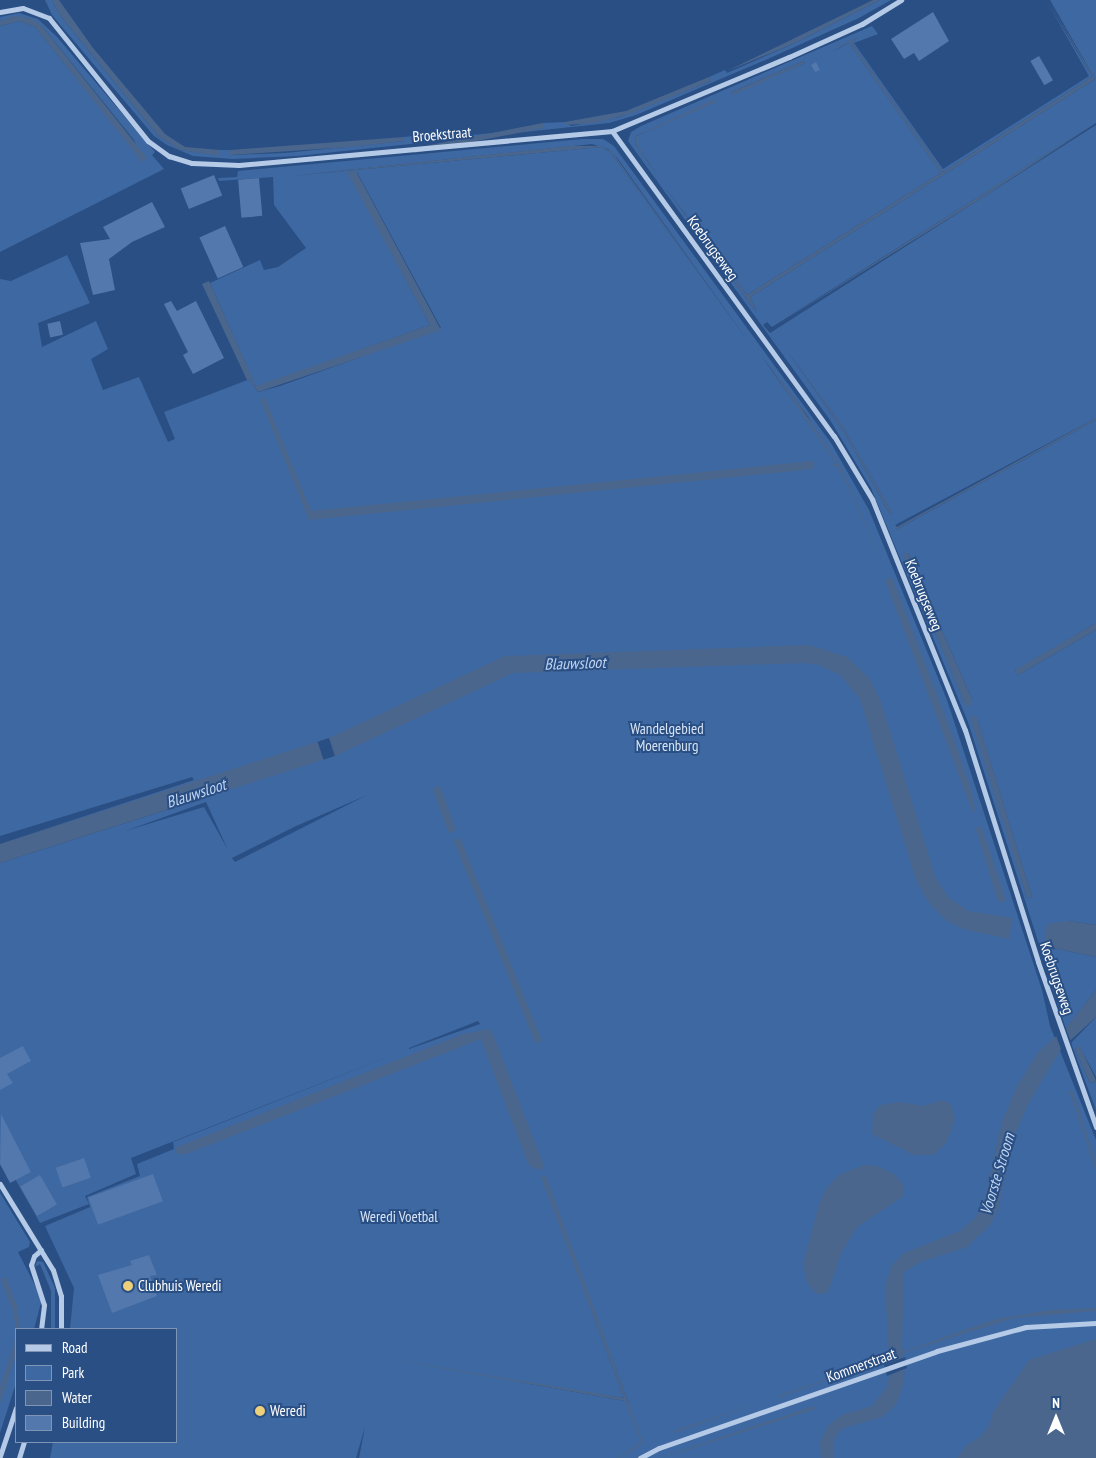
<!DOCTYPE html>
<html>
<head>
<meta charset="utf-8">
<style>
	body { margin:0 }
	#map { position:relative; width:1096px; height:1458px; overflow:hidden; background:#294f85; font-family:"PT Sans Narrow",sans-serif }
	div>[style] { position:absolute }
	[style*='--x'] { left:calc(var(--x)*1px); top:calc(var(--y)*1px); width:calc(var(--w)*1px); rotate:calc(var(--a)*1deg) }
	.green>* { inset:0; background:#3e68a1 }
	.water>* { inset:0; background:#4b668c; transform-origin:0 0 }
	.pier>* { inset:0; background:#294f85; transform-origin:0 0 }
	.building>* { inset:0; background:#5278ad; transform-origin:0 0 }
	.minor>* { height:5px; margin:-2.5px; padding:0 2.5px; transform-origin:2.5px; border-radius:2.5px; background:#b4cae7 }
	.dots>* { width:14px; height:14px; translate:-50% -50%; box-sizing:border-box; border:2px solid #294f85; border-radius:50% }
	span { translate:-50% -50%; white-space:nowrap; text-align:center; line-height:1.15; -webkit-text-stroke:4px #294f85; paint-order:stroke }
	.street-label { font-size:15px; color:#fff }
	.park-label { font-size:15px; color:#d8e5f6 }
	.poi-label { font-size:15px; color:#fff }
	.left { translate:0 -50%; text-align:left }
	.water-label { font-size:16px; color:#c0d4ef; font-style:italic }
	.legend { position:absolute; left:15px; top:1328px; width:162px; height:115px; box-sizing:border-box; background:#294f85; border:1px solid #7f95b6; margin:0; padding:6px 9px; list-style:none; font-size:15px; color:#fff }
	.legend li { display:flex; align-items:center; gap:10px; height:25px }
	.legend b { width:25px; border:1px solid #7f95b6 }
	.north { position:absolute; left:1031px; top:1393px; width:50px; height:50px; -webkit-text-stroke:4px #294f85; paint-order:stroke; rotate:0deg; font-size:14px; font-weight:700; line-height:20px; text-align:center; color:#fff }
	.north::after { content:''; display:block; margin:auto; width:18px; height:22px; background:#fff; clip-path:polygon(50% 0,100% 100%,50% 72%,0 100%) }
</style>
</head>
<body>
<div id="map">
	<div class="green">
		<i style="clip-path:polygon(45px 0,52px 0,59px 14px,158px 136px,180px 150px,220px 155px,220px 150px,230px 150px,231px 155px,285px 153px,404px 141px,404px 137px,412px 136px,413px 141px,543px 128px,543px 123px,565px 122px,571px 126px,619px 117px,711px 81px,709px 77px,725px 70px,727px 73px,795px 43px,880px 0,891px 0,859px 18px,770px 58px,636px 115px,609px 123px,297px 156px,232px 159px,193px 156px,167px 145px,154px 136px,52px 15px)"></i>
		<i style="clip-path:polygon(evenodd,1046px 0,1092px 77px,943px 172px,852px 43px,858px 37px,832px 52px,849px 43px,941px 173px,747px 295px,664px 186px,757px 313px,750px 297px,1095px 79px,1050px 0,1096px 0,1096px 123px,772px 327px,767px 322px,763px 325px,770px 333px,1096px 125px,1096px 418px,895px 525px,897px 529px,912px 521px,1096px 420px,1096px 623px,1015px 671px,1018px 675px,1096px 630px,1096px 925px,1069px 921px,1044px 946px,1096px 957px,1096px 990px,1066px 1029px,968px 722px,871px 488px,830px 420px,628px 141px,631px 132px,641px 126px,872px 26px,878px 34px,854px 43px,943px 169px,1089px 76px,1046px 0,804px 61px,805px 63px,733px 94px,732px 92px,804px 61px,1046px 0,715px 100px,637px 136px,636px 144px,657px 174px,635px 144px,636px 136px,715px 100px,1046px 0,787px 351px,843px 427px,892px 513px,890px 514px,844px 432px,787px 351px,1046px 0,908px 553px,972px 699px,966px 706px,904px 555px,908px 553px,1046px 0,976px 716px,1032px 897px,1027px 898px,1006px 828px,976px 716px)"></i>
		<i style="clip-path:polygon(19px 13px,38px 19px,57px 37px,155px 152px,152px 155px,164px 169px,0 252px,0 26px,20px 21px,35px 27px,143px 162px,134px 140px,42px 26px,22px 17px,0 21px,0 17px)"></i>
		<i style="clip-path:polygon(evenodd,582px 139px,603px 139px,614px 146px,831px 443px,869px 510px,947px 700px,1042px 990px,1050px 1026px,1096px 1140px,1096px 1458px,359px 1458px,365px 1427px,356px 1458px,50px 1458px,53px 1442px,176px 1442px,176px 1329px,70px 1329px,74px 1288px,45px 1226px,90px 1207px,87px 1197px,140px 1176px,137px 1164px,174px 1149px,173px 1142px,403px 1051px,131px 1158px,136px 1174px,85px 1196px,89px 1204px,40px 1223px,0 1152px,0 863px,204px 798px,195px 782px,0 844px,194px 780px,192px 777px,0 836px,0 279px,11px 281px,67px 255px,90px 303px,38px 323px,42px 347px,96px 321px,108px 349px,91px 359px,103px 390px,139px 377px,168px 442px,175px 439px,164px 412px,250px 379px,258px 392px,280px 386px,441px 328px,357px 172px,348px 172px,430px 325px,256px 387px,210px 283px,260px 260px,264px 270px,278px 267px,306px 248px,274px 205px,273px 177px,219px 181px,218px 178px,237px 177px,238px 171px,582px 139px,592px 144px,608px 149px,618px 159px,748px 341px,611px 153px,601px 147px,291px 176px,592px 144px,582px 139px,762px 357px,798px 403px,812px 422px,794px 402px,762px 357px,582px 139px,367px 795px,235px 862px,232px 858px,294px 827px,367px 795px,582px 139px,206px 802px,228px 850px,204px 807px,125px 831px,206px 802px,582px 139px,478px 1021px,480px 1024px,409px 1049px,409px 1048px,478px 1021px,582px 139px,542px 1177px,544px 1177px,629px 1404px,625px 1401px,519px 1382px,624px 1398px,542px 1177px)"></i>
		<i style="clip-path:polygon(1096px 1017px,1096px 1077px,1079px 1046px,1075px 1050px,1090px 1083px,1096px 1082px,1096px 1110px,1071px 1043px)"></i>
		<i style="clip-path:polygon(0 1193px,30px 1242px,29px 1247px,18px 1252px,42px 1299px,34px 1329px,16px 1329px,16px 1383px,0 1433px)"></i>
		<i style="clip-path:polygon(37px 1261px,43px 1262px,55px 1288px,55px 1329px,51px 1329px,51px 1291px,40px 1264px,35px 1267px)"></i>
	</div>
	<div class="water">
		<i style="clip-path:polygon(52px 0,59px 0,93px 48px,165px 134px,185px 147px,220px 150px,220px 156px,180px 150px,158px 136px,59px 14px)"></i>
		<i style="clip-path:polygon(873px 0,880px 0,795px 43px,725px 72px)"></i>
		<i style="clip-path:polygon(1048px 0,1095px 79px,750px 297px,757px 313px,664px 186px,747px 295px,941px 173px,849px 43px,831px 50px,858px 37px,852px 43px,943px 172px,1092px 77px)"></i>
		<i style="clip-path:polygon(13px 16px,31px 18px,42px 26px,147px 158px,142px 162px,35px 27px,20px 21px,0 26px,0 21px)"></i>
		<i style="clip-path:polygon(804px 61px,805px 63px,733px 95px,732px 92px)"></i>
		<i style="clip-path:polygon(709px 77px,711px 81px,629px 114px,595px 123px,565px 125px,565px 122px,626px 111px)"></i>
		<i style="clip-path:polygon(715px 99px,716px 102px,637px 136px,637px 144px,656px 175px,635px 144px,636px 136px)"></i>
		<i style="left:543px;top:123px;width:5px;height:132px;rotate:79deg"></i>
		<i style="clip-path:polygon(1096px 123px,980px 199px,772px 328px,1024px 168px)"></i>
		<i style="clip-path:polygon(404px 137px,405px 141px,349px 147px,230px 155px,230px 150px)"></i>
		<i style="clip-path:polygon(571px 146px,601px 146px,612px 152px,748px 341px,611px 153px,601px 147px,291px 176px)"></i>
		<i style="clip-path:polygon(356px 171px,441px 330px,258px 392px,250px 379px,247px 380px,202px 284px,209px 281px,256px 386px,430px 325px,347px 172px)"></i>
		<i style="clip-path:polygon(787px 351px,843px 427px,892px 513px,890px 514px,844px 432px)"></i>
		<i style="clip-path:polygon(762px 356px,798px 403px,842px 469px,884px 566px,844px 478px,837px 466px,831px 466px,836px 463px)"></i>
		<i style="clip-path:polygon(265px 398px,311px 511px,813px 461px,813px 469px,309px 520px,260px 399px)"></i>
		<i style="clip-path:polygon(1096px 418px,1096px 420px,895px 530px,895px 525px,897px 527px)"></i>
		<i style="clip-path:polygon(908px 553px,972px 699px,972px 704px,966px 707px,903px 554px)"></i>
		<i style="clip-path:polygon(892px 577px,954px 739px,973px 796px,975px 809px,973px 813px,885px 580px)"></i>
		<i style="clip-path:polygon(1096px 623px,1096px 630px,1018px 675px,1016px 673px,1015px 670px)"></i>
		<i style="clip-path:polygon(809px 645px,847px 657px,870px 679px,881px 702px,936px 879px,949px 898px,968px 911px,1012px 918px,1009px 939px,963px 929px,947px 921px,929px 903px,916px 880px,860px 699px,840px 675px,820px 665px,804px 663px,513px 673px,335px 756px,0 863px,0 844px,329px 738px,505px 656px)"></i>
		<i style="clip-path:polygon(976px 715px,1032px 897px,1027px 898px,970px 717px)"></i>
		<i style="left:440px;top:786px;width:47px;height:8px;rotate:70deg"></i>
		<i style="clip-path:polygon(979px 826px,982px 828px,1006px 901px,998px 902px,976px 829px)"></i>
		<i style="left:460px;top:838px;width:219px;height:7px;rotate:68deg"></i>
		<i style="clip-path:polygon(1069px 921px,1096px 925px,1096px 957px,1044px 946px,1047px 924px)"></i>
		<i style="clip-path:polygon(1096px 990px,1096px 1017px,1061px 1049px,1028px 1104px,1013px 1139px,998px 1209px,991px 1224px,967px 1247px,920px 1262px,904px 1272px,902px 1349px,905px 1351px,996px 1319px,1050px 1310px,1096px 1308px,1096px 1311px,1014px 1318px,905px 1352px,902px 1360px,905px 1368px,902px 1390px,895px 1406px,882px 1417px,841px 1429px,833px 1441px,833px 1458px,821px 1458px,820px 1442px,828px 1426px,842px 1415px,872px 1406px,887px 1387px,890px 1374px,885px 1286px,892px 1265px,904px 1253px,960px 1231px,976px 1217px,985px 1198px,1002px 1122px,1017px 1086px,1039px 1051px,1066px 1028px)"></i>
		<i style="clip-path:polygon(491px 1029px,544px 1166px,541px 1170px,532px 1168px,527px 1161px,481px 1039px,186px 1154px,177px 1154px,175px 1148px,463px 1034px)"></i>
		<i style="clip-path:polygon(1079px 1045px,1095px 1078px,1096px 1082px,1090px 1083px,1075px 1050px)"></i>
		<i style="clip-path:polygon(1072px 1090px,1096px 1163px,1096px 1170px,1069px 1091px)"></i>
		<i style="clip-path:polygon(942px 1100px,951px 1104px,955px 1120px,946px 1143px,933px 1155px,914px 1155px,872px 1134px,873px 1114px,880px 1105px,900px 1102px,923px 1106px)"></i>
		<i style="clip-path:polygon(865px 1165px,877px 1166px,894px 1174px,904px 1186px,904px 1196px,857px 1227px,841px 1253px,829px 1289px,825px 1294px,816px 1294px,807px 1282px,803px 1264px,819px 1204px,825px 1190px,840px 1174px)"></i>
		<i style="clip-path:polygon(546px 1176px,643px 1443px,620px 1458px,618px 1458px,641px 1442px,625px 1401px,373px 1356px,624px 1398px,541px 1177px)"></i>
		<i style="clip-path:polygon(6px 1277px,17px 1306px,20px 1329px,16px 1329px,16px 1354px,0 1404px,0 1388px,14px 1346px,16px 1329px,13px 1311px,1px 1279px)"></i>
		<i style="clip-path:polygon(1096px 1339px,1096px 1458px,957px 1458px,967px 1445px,980px 1437px,989px 1426px,993px 1412px,1029px 1360px)"></i>
		<i style="clip-path:polygon(860px 1368px,780px 1397px,779px 1395px,780px 1395px)"></i>
		<i style="clip-path:polygon(762px 1401px,675px 1433px,674px 1431px,733px 1411px)"></i>
		<i style="clip-path:polygon(814px 1406px,815px 1409px,662px 1458px,686px 1449px)"></i>
	</div>
	<div class="pier">
		<i style="left:329px;top:738px;width:19px;height:12px;rotate:72deg"></i>
		<i style="clip-path:polygon(1065px 1026px,1072px 1045px,1062px 1052px,1055px 1033px)"></i>
		<i style="clip-path:polygon(905px 1357px,907px 1368px,887px 1376px,884px 1365px)"></i>
	</div>
	<div class="building">
		<i style="clip-path:polygon(933px 12px,949px 41px,919px 61px,914px 53px,904px 59px,891px 39px)"></i>
		<i style="left:1039px;top:56px;width:28px;height:10px;rotate:60deg"></i>
		<i style="clip-path:polygon(816px 62px,820px 70px,815px 72px,811px 65px)"></i>
		<i style="left:214px;top:175px;width:22px;height:36px;rotate:68deg"></i>
		<i style="left:259px;top:178px;width:38px;height:21px;rotate:85deg"></i>
		<i style="clip-path:polygon(152px 202px,165px 227px,132px 242px,109px 259px,115px 290px,93px 295px,80px 243px,110px 239px,103px 227px)"></i>
		<i style="left:225px;top:226px;width:45px;height:28px;rotate:66deg"></i>
		<i style="clip-path:polygon(171px 301px,177px 311px,196px 301px,224px 358px,193px 374px,183px 355px,188px 352px,164px 304px)"></i>
		<i style="left:60px;top:321px;width:14px;height:13px;rotate:78deg"></i>
		<i style="clip-path:polygon(23px 1046px,31px 1061px,7px 1074px,13px 1083px,0 1090px,0 1058px)"></i>
		<i style="clip-path:polygon(1px 1114px,31px 1172px,10px 1183px,0 1164px)"></i>
		<i style="left:84px;top:1158px;width:21px;height:30px;rotate:71deg"></i>
		<i style="left:153px;top:1174px;width:29px;height:69px;rotate:70deg"></i>
		<i style="left:40px;top:1175px;width:34px;height:23px;rotate:60deg"></i>
		<i style="clip-path:polygon(149px 1255px,157px 1275px,150px 1276px,157px 1296px,112px 1313px,98px 1275px,132px 1265px,130px 1261px)"></i>
	</div>
	<div class="minor">
		<i style="--x:0;--y:12;--w:23;--a:-10"></i>
		<i style="--x:23;--y:8;--w:28;--a:21"></i>
		<i style="--x:49;--y:18;--w:158;--a:51.2"></i>
		<i style="--x:148;--y:141;--w:26;--a:36"></i>
		<i style="--x:169;--y:156;--w:24;--a:17"></i>
		<i style="--x:192;--y:163;--w:47;--a:2.4"></i>
		<i style="--x:239;--y:165;--w:375;--a:-5.2"></i>
		<i style="--x:612;--y:131;--w:192;--a:-22.7"></i>
		<i style="--x:789;--y:57;--w:80;--a:-24.3"></i>
		<i style="--x:862;--y:24;--w:46;--a:-31.6"></i>
		<i style="--x:612;--y:131;--w:377;--a:54"></i>
		<i style="--x:834;--y:436;--w:74;--a:58.9"></i>
		<i style="--x:872;--y:499;--w:249;--a:68.1"></i>
		<i style="--x:965;--y:730;--w:243;--a:72.5"></i>
		<i style="--x:1038;--y:962;--w:175;--a:70.6"></i>
		<i style="--x:0;--y:1184;--w:101;--a:58.4"></i>
		<i style="--x:53;--y:1270;--w:27;--a:73"></i>
		<i style="--x:61;--y:1296;--w:33;--a:90"></i>
		<i style="--x:41;--y:1250;--w:9;--a:139"></i>
		<i style="--x:34;--y:1256;--w:9;--a:108"></i>
		<i style="--x:31;--y:1265;--w:42;--a:72"></i>
		<i style="--x:44;--y:1305;--w:24;--a:97"></i>
		<i style="--x:0;--y:1456;--w:51;--a:-71.6"></i>
		<i style="--x:19;--y:1458;--w:17;--a:-73"></i>
		<i style="--x:640;--y:1458;--w:21;--a:-28"></i>
		<i style="--x:659;--y:1448;--w:294;--a:-19.2"></i>
		<i style="--x:937;--y:1351;--w:92;--a:-15.1"></i>
		<i style="--x:1026;--y:1327;--w:70;--a:-3.3"></i>
	</div>
	<div class="dots">
		<i style="left:128px;top:1286px;background:#eed07b"></i>
		<i style="left:260px;top:1411px;background:#eed07b"></i>
	</div>
	<div class="street-label">
		<span style="left:442px;top:134px;rotate:-5deg">Broekstraat</span>
		<span style="left:713px;top:248px;rotate:54deg">Koebrugseweg</span>
		<span style="left:924px;top:595px;rotate:68deg">Koebrugseweg</span>
		<span style="left:1057px;top:978px;rotate:71deg">Koebrugseweg</span>
		<span style="left:861px;top:1365px;rotate:-20deg">Kommerstraat</span>
	</div>
	<div class="park-label">
		<span style="left:667px;top:737px">Wandelgebied<br>Moerenburg</span>
		<span style="left:399px;top:1217px">Weredi Voetbal</span>
	</div>
	<div class="poi-label">
		<span class="left" style="left:138px;top:1286px">Clubhuis Weredi</span>
		<span class="left" style="left:270px;top:1411px">Weredi</span>
	</div>
	<div class="water-label">
		<span style="left:575px;top:663px;rotate:-2deg">Blauwsloot</span>
		<span style="left:196px;top:793px;rotate:-18deg">Blauwsloot</span>
		<span style="left:997px;top:1174px;rotate:-73deg">Voorste Stroom</span>
	</div>
	<ul class="legend">
	<li><b style="height:6px;background:#b4cae7"></b>Road</li>
	<li><b style="height:14px;background:#3e68a1"></b>Park</li>
	<li><b style="height:14px;background:#4b668c"></b>Water</li>
	<li><b style="height:14px;background:#5278ad"></b>Building</li>
	</ul>
	<div class="north">N</div>
</div>
</body>
</html>
